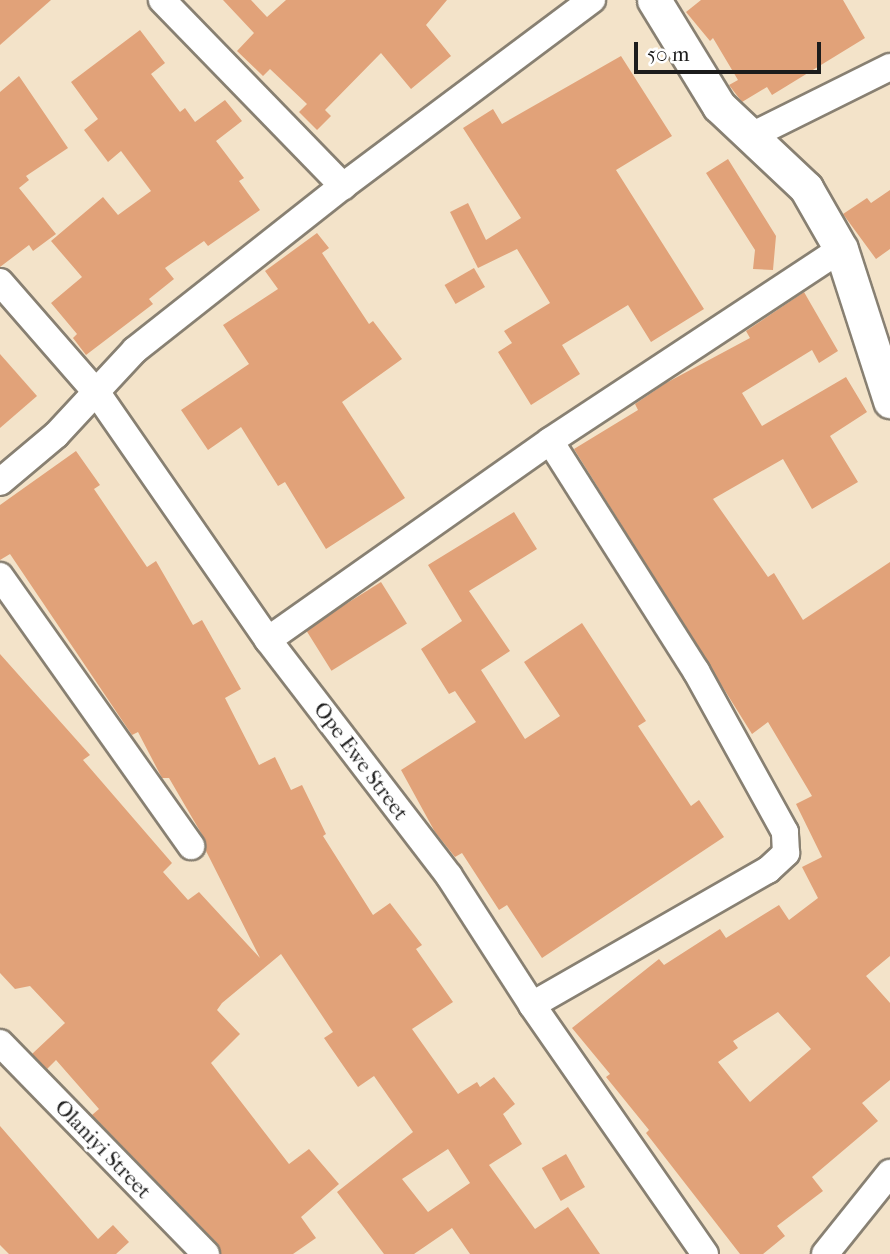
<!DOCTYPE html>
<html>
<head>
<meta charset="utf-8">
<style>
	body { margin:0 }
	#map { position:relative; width:890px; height:1254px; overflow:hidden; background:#f3e3c9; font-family:"IM FELL French Canon",serif }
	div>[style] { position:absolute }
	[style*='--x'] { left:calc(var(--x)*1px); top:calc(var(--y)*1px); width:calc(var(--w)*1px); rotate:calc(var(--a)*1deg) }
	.building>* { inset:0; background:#e1a279; transform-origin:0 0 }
	.roads { filter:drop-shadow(2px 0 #888072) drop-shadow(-2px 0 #888072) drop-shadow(0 2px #888072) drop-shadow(0 -2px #888072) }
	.minor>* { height:26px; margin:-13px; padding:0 13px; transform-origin:13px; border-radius:13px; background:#fff }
	.tertiary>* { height:33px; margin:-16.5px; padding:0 16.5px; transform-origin:16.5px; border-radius:16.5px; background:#fff }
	span { translate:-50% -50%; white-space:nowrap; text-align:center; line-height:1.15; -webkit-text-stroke:6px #fff; paint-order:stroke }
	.street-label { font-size:21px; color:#1c1c1c }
	.scale { position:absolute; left:634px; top:42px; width:187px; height:32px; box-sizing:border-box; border:4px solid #1c1c1c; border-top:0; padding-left:9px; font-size:21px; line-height:24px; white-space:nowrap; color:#1c1c1c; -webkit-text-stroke:5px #fff; paint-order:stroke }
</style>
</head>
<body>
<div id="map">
	<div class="building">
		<i style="clip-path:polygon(0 0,51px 0,0 45px)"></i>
		<i style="clip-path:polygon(223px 0,251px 0,267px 17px,286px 0,447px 0,426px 25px,451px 56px,411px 89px,381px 53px,325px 110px,331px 116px,317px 130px,299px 112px,307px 104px,270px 69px,263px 76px,237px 51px,254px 33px)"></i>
		<i style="clip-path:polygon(701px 0,843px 0,865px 38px,772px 95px,767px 87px,742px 102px,729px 85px,738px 80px,713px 38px,710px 41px,686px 12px)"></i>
		<i style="clip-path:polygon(140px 30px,165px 63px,151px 74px,180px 112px,185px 108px,195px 122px,225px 100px,242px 121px,216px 141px,244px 178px,239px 181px,260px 210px,208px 246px,204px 241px,165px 268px,174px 279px,149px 299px,153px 304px,86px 355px,73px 338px,77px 334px,51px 303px,82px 277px,51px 241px,103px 197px,118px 215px,151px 191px,121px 151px,108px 162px,84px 130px,98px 119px,71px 82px)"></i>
		<i style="clip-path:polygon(621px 56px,672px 136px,616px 170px,704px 309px,651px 342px,628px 305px,562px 345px,580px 374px,531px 405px,498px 352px,512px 343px,504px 331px,550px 303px,517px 249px,478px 268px,450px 212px,468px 203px,486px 240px,521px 218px,463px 128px,493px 109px,502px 124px)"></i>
		<i style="clip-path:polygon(19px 76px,68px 148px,26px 176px,29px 180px,19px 188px,56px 234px,33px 251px,29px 245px,0 267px,0 92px)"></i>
		<i style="clip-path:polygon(728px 159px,776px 236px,773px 270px,753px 269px,755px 250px,706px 173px)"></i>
		<i style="clip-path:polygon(890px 190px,890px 249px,876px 259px,843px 214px,867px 198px,871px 203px)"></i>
		<i style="clip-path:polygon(317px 233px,329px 248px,322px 253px,369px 324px,373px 321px,402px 359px,342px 402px,405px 498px,326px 549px,285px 482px,278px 486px,241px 427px,208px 450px,181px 410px,249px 364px,223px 325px,278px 289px,265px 271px)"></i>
		<i style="left:474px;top:268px;width:22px;height:34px;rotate:60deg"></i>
		<i style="clip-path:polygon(evenodd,804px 292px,838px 351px,819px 363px,812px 350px,742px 393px,762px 426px,846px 377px,867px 412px,830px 436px,858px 482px,812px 509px,783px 459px,713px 499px,768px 577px,774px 573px,803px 620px,890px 562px,890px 956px,866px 976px,890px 1003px,890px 1080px,862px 1103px,878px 1121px,812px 1177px,823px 1191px,777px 1226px,785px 1236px,763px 1254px,740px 1254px,646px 1133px,649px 1130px,606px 1077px,610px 1074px,572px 1028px,659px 959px,664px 965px,720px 929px,726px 938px,779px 905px,789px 920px,818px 898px,802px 867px,822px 857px,796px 804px,812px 796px,768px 722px,752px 734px,574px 449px,638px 410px,635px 404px,666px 383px,750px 338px,746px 331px,804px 292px,778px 1012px,811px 1049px,750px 1102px,718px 1062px,738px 1048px,733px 1041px,778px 1012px)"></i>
		<i style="clip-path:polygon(0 354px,37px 396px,0 428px)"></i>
		<i style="clip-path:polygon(evenodd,76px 451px,100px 485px,94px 489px,147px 567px,156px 561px,193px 625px,202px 620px,241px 689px,225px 698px,259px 765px,275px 757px,291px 790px,302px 785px,326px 834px,323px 836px,373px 915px,390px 903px,422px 945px,416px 949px,453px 1002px,412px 1029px,458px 1094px,477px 1082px,480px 1087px,494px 1077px,515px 1104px,503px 1114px,522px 1144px,489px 1165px,535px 1229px,568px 1207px,600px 1254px,470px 1254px,452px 1228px,414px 1254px,384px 1254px,337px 1192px,413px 1132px,374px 1076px,358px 1087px,324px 1038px,333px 1032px,281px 954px,222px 1003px,217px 1010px,240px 1034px,211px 1063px,289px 1164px,309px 1149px,339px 1184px,301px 1217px,316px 1238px,293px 1254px,221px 1254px,217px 1243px,92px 1115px,99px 1109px,56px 1060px,47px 1069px,32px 1054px,65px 1023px,30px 986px,15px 989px,0 973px,0 654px,90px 755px,83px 760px,172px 863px,163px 872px,188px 900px,199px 892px,260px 958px,206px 851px,204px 838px,169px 778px,162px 778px,138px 732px,132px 735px,10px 554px,0 560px,0 505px,76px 451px,448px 1149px,470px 1183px,428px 1212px,402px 1179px,448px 1149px)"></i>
		<i style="clip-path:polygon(514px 512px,537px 549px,469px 591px,510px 651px,481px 670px,525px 739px,560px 716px,524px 662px,582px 623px,646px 721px,638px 726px,691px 806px,699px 800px,724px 837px,542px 958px,507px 905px,499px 910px,462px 853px,455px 857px,435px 832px,401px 770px,476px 722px,455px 691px,449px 694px,421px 649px,462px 621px,428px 565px)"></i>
		<i style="left:381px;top:582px;width:49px;height:89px;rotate:58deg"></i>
		<i style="clip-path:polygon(0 1126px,98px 1239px,113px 1225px,129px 1242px,116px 1254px,9px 1254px,0 1245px)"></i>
		<i style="left:566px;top:1154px;width:38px;height:28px;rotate:60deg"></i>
	</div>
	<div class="roads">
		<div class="minor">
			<i style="--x:162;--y:0;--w:260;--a:45.8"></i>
			<i style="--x:753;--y:135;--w:153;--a:-26.4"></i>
			<i style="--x:0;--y:282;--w:147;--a:48.9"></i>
			<i style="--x:97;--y:393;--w:300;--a:55.3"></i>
			<i style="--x:268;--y:640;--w:297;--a:52.5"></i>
			<i style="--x:449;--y:876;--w:153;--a:57.2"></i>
			<i style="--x:532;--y:1005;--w:303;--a:55.2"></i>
			<i style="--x:0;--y:482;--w:73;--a:-40"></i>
			<i style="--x:56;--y:435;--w:116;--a:-47.1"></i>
			<i style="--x:135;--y:350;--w:265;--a:-38.3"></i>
			<i style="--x:343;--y:186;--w:311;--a:-36.8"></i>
			<i style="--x:0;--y:576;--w:331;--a:54.7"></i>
			<i style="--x:268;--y:640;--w:345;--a:-35.2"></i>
			<i style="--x:550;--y:441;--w:349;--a:-33.4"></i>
			<i style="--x:532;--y:1005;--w:272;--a:-29.8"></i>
			<i style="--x:768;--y:870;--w:25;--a:-43"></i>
			<i style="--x:786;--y:853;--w:21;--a:-93"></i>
			<i style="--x:785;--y:832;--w:184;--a:-118.9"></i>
			<i style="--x:696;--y:671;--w:272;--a:-122.4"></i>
			<i style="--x:0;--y:1043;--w:295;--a:45.7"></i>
			<i style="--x:825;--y:1254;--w:104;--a:-51.3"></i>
		</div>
		<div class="tertiary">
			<i style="--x:654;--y:0;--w:124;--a:58.5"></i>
			<i style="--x:719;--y:106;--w:120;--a:43.3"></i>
			<i style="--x:806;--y:188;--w:70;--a:60.2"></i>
			<i style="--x:841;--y:249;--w:160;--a:72.1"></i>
		</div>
	</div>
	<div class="street-label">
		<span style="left:361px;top:761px;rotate:53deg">Ope Ewe Street</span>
		<span style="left:103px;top:1149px;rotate:46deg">Olaniyi Street</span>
	</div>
	<div class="scale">50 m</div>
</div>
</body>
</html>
